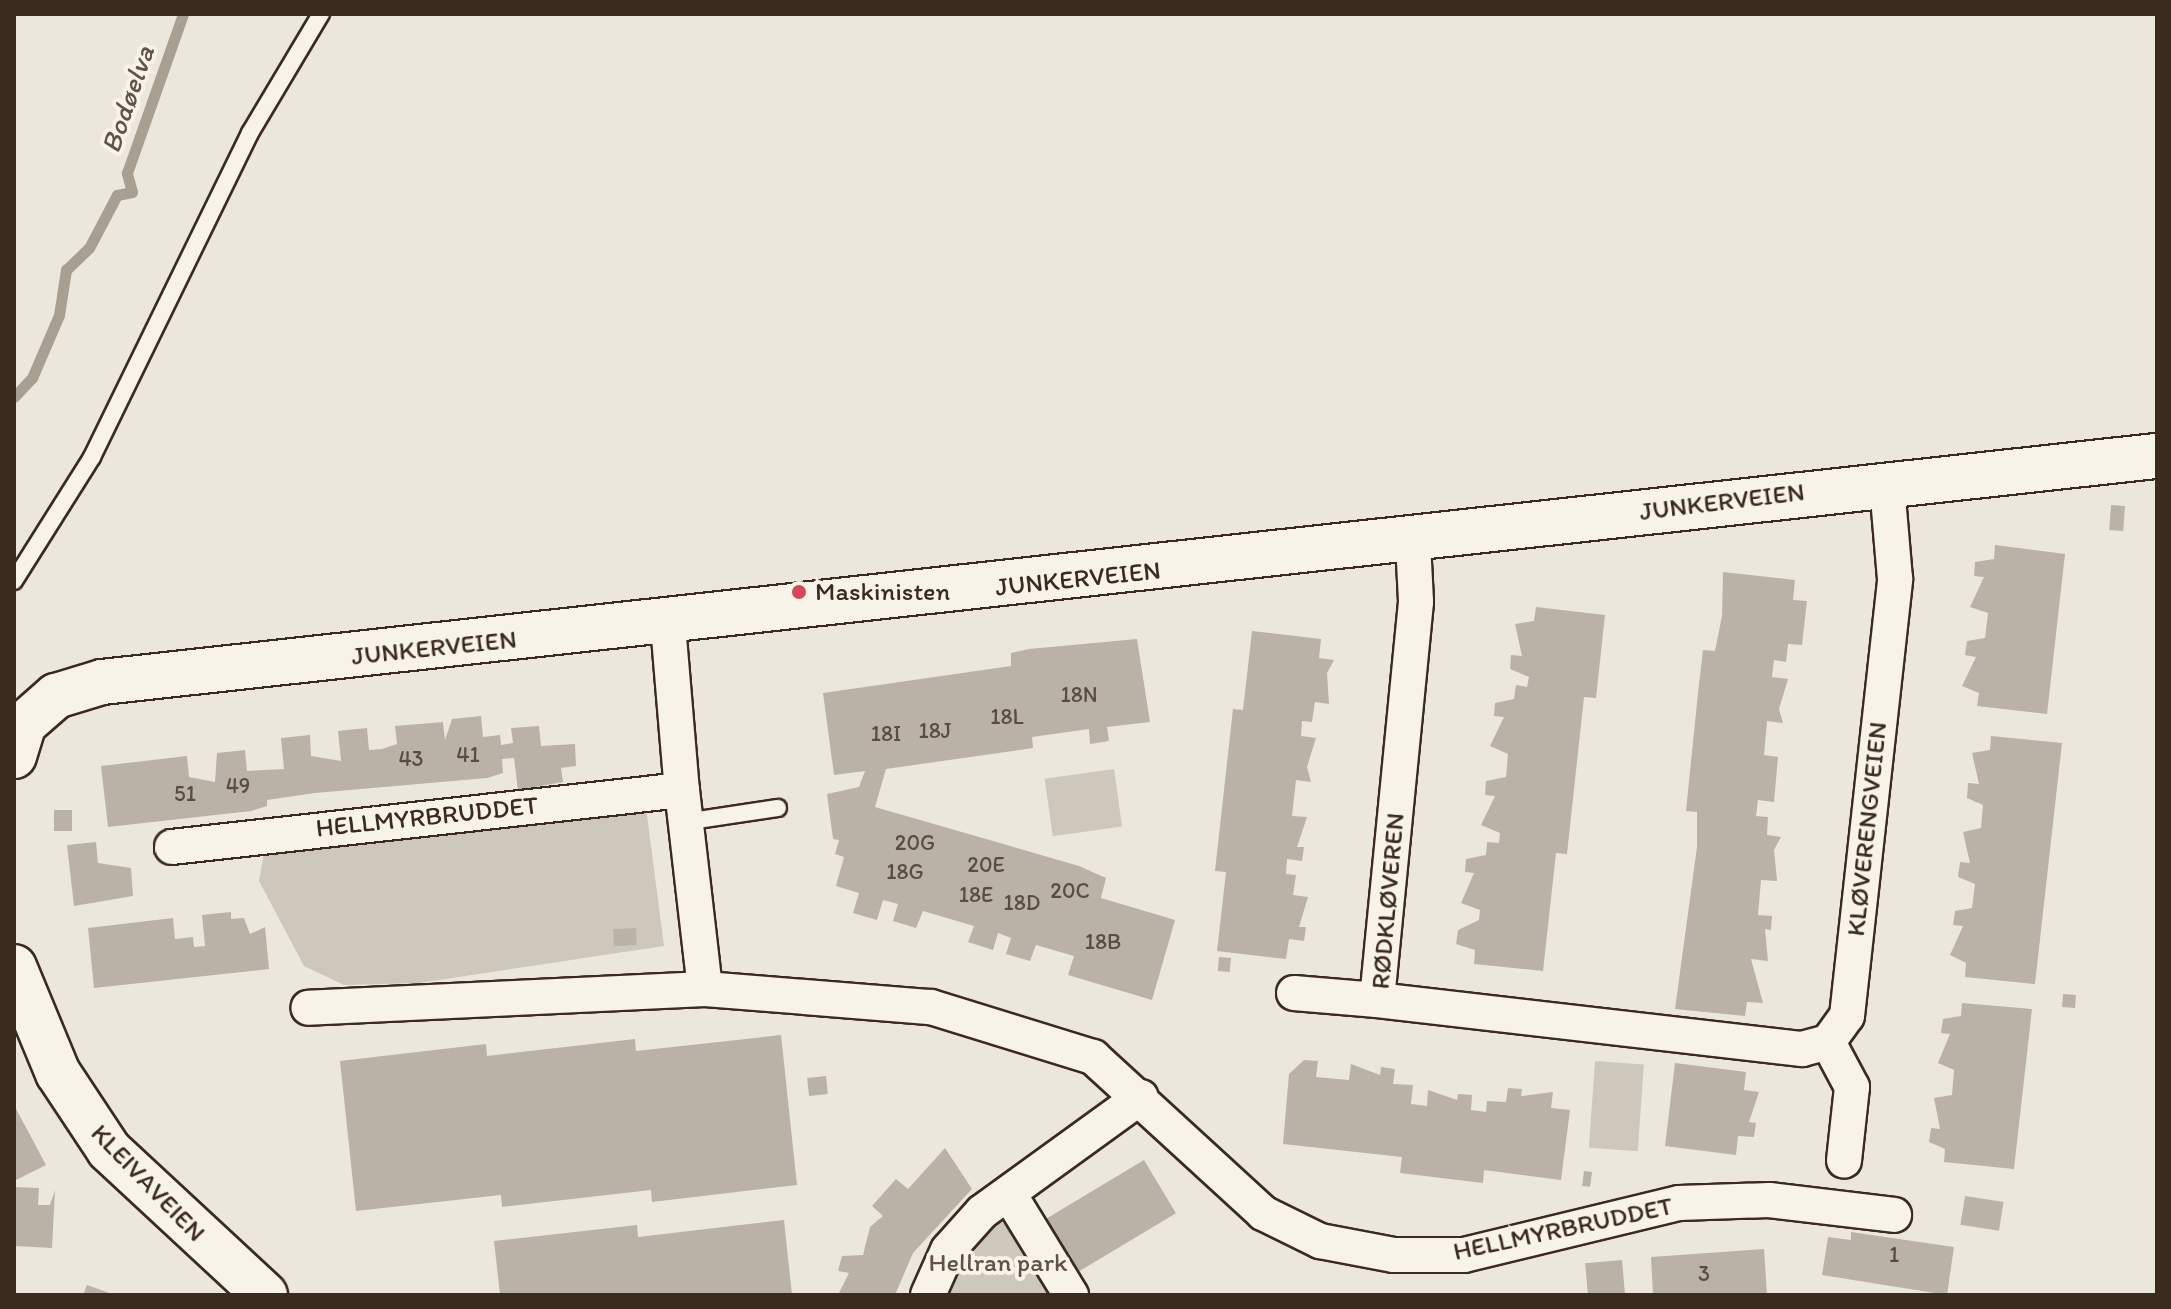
<!DOCTYPE html>
<html>
<head>
<meta charset="utf-8">
<style>
	body { margin:0 }
	#map { position:relative; width:2171px; height:1309px; overflow:hidden; background:#ece7dc; font-family:Itim,sans-serif }
	div>[style] { position:absolute }
	[style*='--x'] { left:calc(var(--x)*1px); top:calc(var(--y)*1px); width:calc(var(--w)*1px); rotate:calc(var(--a)*1deg) }
	.green>* { inset:0; background:#cec8bc; transform-origin:0 0 }
	.stream>* { height:11px; margin:-5.5px; padding:0 5.5px; transform-origin:5.5px; border-radius:5.5px; background:#a89f93 }
	.building>* { inset:0; background:#bab2a7; transform-origin:0 0 }
	.roads { filter:drop-shadow(2px 0 #3b2a1e) drop-shadow(-2px 0 #3b2a1e) drop-shadow(0 2px #3b2a1e) drop-shadow(0 -2px #3b2a1e) }
	.lane>* { height:16px; margin:-8px; padding:0 8px; transform-origin:8px; border-radius:8px; background:#f7f3e8 }
	.street>* { height:34px; margin:-17px; padding:0 17px; transform-origin:17px; border-radius:17px; background:#f7f3e8 }
	.secondary>* { height:44px; margin:-22px; padding:0 22px; transform-origin:22px; border-radius:22px; background:#f7f3e8 }
	.dots>* { width:22px; height:22px; translate:-50% -50%; box-sizing:border-box; border:4px solid #f7f3e8; border-radius:50% }
	span { translate:-50% -50%; white-space:nowrap; text-align:center; line-height:1.15; -webkit-text-stroke:8px #f7f3e8; paint-order:stroke }
	.number-label { font-size:22px; color:#5b4c40 }
	.number-label span { -webkit-text-stroke-width:0 }
	.street-label { font-size:26px; color:#3b2a1e }
	.poi-label { font-size:26px; color:#3b2a1e }
	.left { translate:0 -50%; text-align:left }
	.park-label { font-size:26px; color:#605246 }
	.water-label { font-size:28px; color:#615347; font-style:italic }
	.frame { position:absolute; inset:0; border:16px solid #3b2a1e; pointer-events:none }
</style>
</head>
<body>
<div id="map">
	<div class="green">
		<i style="left:1114px;top:769px;width:58px;height:70px;rotate:82deg"></i>
		<i style="clip-path:polygon(646px 808px,664px 946px,419px 983px,344px 985px,304px 966px,259px 881px,265px 847px)"></i>
		<i style="left:1595px;top:1061px;width:49px;height:87px;rotate:4deg"></i>
		<i style="clip-path:polygon(999px 1221px,1013px 1228px,1061px 1295px,941px 1295px,948px 1276px)"></i>
	</div>
	<div class="stream">
		<i style="--x:14;--y:397;--w:26;--a:-47"></i>
		<i style="--x:32;--y:378;--w:69;--a:-66.8"></i>
		<i style="--x:59;--y:315;--w:46;--a:-81.2"></i>
		<i style="--x:66;--y:270;--w:32;--a:-44"></i>
		<i style="--x:89;--y:248;--w:60;--a:-62.2"></i>
		<i style="--x:117;--y:195;--w:15;--a:-11"></i>
		<i style="--x:132;--y:192;--w:20;--a:-105"></i>
		<i style="--x:127;--y:173;--w:169;--a:-70.6"></i>
	</div>
	<div class="building">
		<i style="left:2111px;top:505px;width:14px;height:25px;rotate:4deg"></i>
		<i style="clip-path:polygon(1995px 545px,2065px 554px,2047px 714px,1977px 706px,1979px 693px,1962px 686px,1976px 657px,1965px 655px,1967px 641px,1985px 638px,1988px 613px,1970px 607px,1984px 577px,1974px 576px,1975px 562px,1994px 559px)"></i>
		<i style="clip-path:polygon(1723px 572px,1795px 580px,1793px 600px,1807px 601px,1802px 645px,1788px 644px,1786px 662px,1774px 660px,1772px 677px,1788px 679px,1779px 709px,1783px 723px,1767px 721px,1764px 755px,1778px 757px,1774px 802px,1758px 800px,1756px 816px,1768px 817px,1767px 835px,1781px 837px,1774px 850px,1777px 881px,1761px 880px,1758px 915px,1772px 916px,1771px 930px,1765px 929px,1768px 961px,1751px 959px,1763px 1003px,1747px 1002px,1745px 1016px,1675px 1009px,1697px 847px,1697px 812px,1686px 811px,1698px 693px,1703px 650px,1715px 651px,1722px 616px)"></i>
		<i style="clip-path:polygon(1536px 607px,1605px 615px,1596px 698px,1584px 697px,1567px 854px,1556px 853px,1543px 971px,1474px 964px,1475px 950px,1456px 944px,1458px 930px,1479px 920px,1480px 910px,1461px 903px,1474px 873px,1465px 872px,1466px 859px,1486px 855px,1487px 842px,1499px 843px,1500px 833px,1481px 825px,1495px 796px,1485px 795px,1486px 781px,1506px 777px,1508px 754px,1490px 746px,1504px 717px,1494px 716px,1495px 703px,1514px 699px,1516px 685px,1527px 687px,1529px 677px,1510px 669px,1511px 655px,1522px 656px,1515px 624px,1534px 621px)"></i>
		<i style="clip-path:polygon(1252px 631px,1321px 639px,1319px 658px,1334px 660px,1327px 673px,1329px 704px,1315px 702px,1312px 722px,1302px 721px,1301px 736px,1316px 738px,1307px 767px,1311px 782px,1296px 780px,1292px 816px,1307px 817px,1297px 847px,1304px 847px,1302px 861px,1287px 859px,1286px 874px,1296px 875px,1293px 895px,1308px 897px,1299px 927px,1306px 927px,1304px 941px,1289px 939px,1286px 959px,1217px 951px,1226px 872px,1215px 871px,1233px 709px,1243px 710px)"></i>
		<i style="clip-path:polygon(1137px 639px,1150px 722px,1107px 727px,1109px 741px,1090px 744px,1089px 729px,1032px 737px,1033px 748px,886px 769px,875px 807px,1079px 866px,1106px 878px,1101px 898px,1175px 920px,1152px 1000px,1068px 975px,1074px 956px,1036px 945px,1030px 961px,1006px 954px,1011px 938px,998px 933px,993px 950px,968px 942px,974px 926px,923px 911px,916px 928px,893px 921px,898px 904px,883px 900px,877px 920px,853px 913px,859px 893px,836px 886px,844px 857px,835px 854px,839px 840px,833px 839px,827px 794px,859px 787px,865px 771px,834px 775px,823px 693px,1011px 666px,1011px 653px,1029px 649px)"></i>
		<i style="clip-path:polygon(481px 716px,483px 737px,500px 735px,501px 745px,513px 743px,511px 728px,539px 726px,541px 746px,575px 744px,576px 766px,561px 768px,563px 782px,518px 790px,514px 758px,502px 759px,503px 773px,487px 778px,315px 793px,267px 800px,267px 806px,251px 811px,108px 827px,101px 766px,187px 756px,189px 777px,215px 782px,217px 753px,245px 750px,247px 771px,284px 769px,281px 738px,310px 735px,311px 756px,341px 761px,338px 731px,367px 728px,369px 750px,382px 749px,397px 744px,395px 726px,443px 722px,445px 740px,452px 719px)"></i>
		<i style="clip-path:polygon(1991px 736px,2062px 743px,2035px 984px,1965px 977px,1966px 963px,1950px 955px,1963px 926px,1953px 925px,1955px 911px,1972px 908px,1975px 884px,1958px 877px,1960px 862px,1970px 863px,1963px 832px,1981px 828px,1983px 805px,1967px 798px,1968px 783px,1979px 784px,1972px 753px,1990px 750px)"></i>
		<i style="left:54px;top:810px;width:18px;height:21px"></i>
		<i style="clip-path:polygon(96px 842px,98px 863px,131px 868px,133px 896px,74px 906px,67px 845px)"></i>
		<i style="clip-path:polygon(231px 912px,231px 919px,244px 918px,250px 934px,265px 927px,269px 969px,94px 988px,88px 928px,173px 918px,175px 939px,193px 937px,194px 947px,205px 946px,202px 915px)"></i>
		<i style="left:636px;top:928px;width:17px;height:23px;rotate:87deg"></i>
		<i style="left:1219px;top:957px;width:12px;height:14px;rotate:5deg"></i>
		<i style="left:2063px;top:994px;width:13px;height:13px;rotate:4deg"></i>
		<i style="clip-path:polygon(1962px 1003px,2032px 1009px,2014px 1169px,1944px 1162px,1945px 1149px,1929px 1142px,1931px 1128px,1940px 1129px,1934px 1098px,1952px 1095px,1954px 1070px,1938px 1063px,1950px 1034px,1941px 1033px,1943px 1019px,1961px 1016px)"></i>
		<i style="clip-path:polygon(781px 1035px,797px 1185px,652px 1202px,651px 1190px,502px 1207px,501px 1195px,356px 1211px,340px 1061px,486px 1044px,487px 1056px,635px 1039px,636px 1051px)"></i>
		<i style="clip-path:polygon(1304px 1060px,1318px 1061px,1316px 1077px,1349px 1080px,1351px 1064px,1380px 1075px,1381px 1067px,1395px 1069px,1393px 1084px,1413px 1085px,1411px 1104px,1427px 1106px,1428px 1090px,1457px 1100px,1458px 1094px,1472px 1095px,1471px 1110px,1486px 1112px,1487px 1101px,1506px 1102px,1508px 1088px,1522px 1089px,1521px 1096px,1553px 1092px,1551px 1108px,1570px 1110px,1561px 1180px,1484px 1170px,1483px 1183px,1400px 1173px,1402px 1157px,1283px 1144px,1289px 1074px)"></i>
		<i style="clip-path:polygon(1675px 1063px,1746px 1072px,1744px 1090px,1759px 1092px,1749px 1122px,1756px 1123px,1754px 1137px,1738px 1136px,1736px 1155px,1665px 1146px)"></i>
		<i style="left:826px;top:1076px;width:18px;height:19px;rotate:84deg"></i>
		<i style="clip-path:polygon(14px 1105px,46px 1165px,14px 1181px)"></i>
		<i style="clip-path:polygon(945px 1148px,972px 1189px,913px 1253px,895px 1295px,838px 1295px,849px 1273px,838px 1271px,842px 1256px,863px 1255px,870px 1227px,883px 1216px,872px 1206px,896px 1179px,908px 1189px)"></i>
		<i style="left:1144px;top:1160px;width:62px;height:120px;rotate:59deg"></i>
		<i style="left:1584px;top:1171px;width:8px;height:15px;rotate:7deg"></i>
		<i style="clip-path:polygon(14px 1187px,39px 1188px,38px 1205px,50px 1205px,55px 1190px,52px 1248px,14px 1246px)"></i>
		<i style="left:1965px;top:1196px;width:39px;height:29px;rotate:9deg"></i>
		<i style="clip-path:polygon(784px 1220px,792px 1295px,500px 1295px,494px 1241px,637px 1225px,638px 1237px)"></i>
		<i style="clip-path:polygon(1851px 1232px,1954px 1247px,1947px 1295px,1822px 1275px,1828px 1237px,1851px 1240px)"></i>
		<i style="clip-path:polygon(1764px 1249px,1767px 1295px,1653px 1295px,1651px 1257px)"></i>
		<i style="left:1622px;top:1260px;width:35px;height:37px;rotate:85deg"></i>
		<i style="clip-path:polygon(87px 1285px,115px 1295px,83px 1295px)"></i>
	</div>
	<div class="roads">
		<div class="lane">
			<i style="--x:14;--y:581;--w:146;--a:-57.8"></i>
			<i style="--x:92;--y:457;--w:360;--a:-64"></i>
			<i style="--x:250;--y:133;--w:139;--a:-59.2"></i>
			<i style="--x:685;--y:822;--w:94;--a:-8.6"></i>
		</div>
		<div class="street">
			<i style="--x:1413;--y:542;--w:60;--a:87.1"></i>
			<i style="--x:1416;--y:602;--w:400;--a:95.6"></i>
			<i style="--x:1377;--y:1000;--w:428;--a:6.6"></i>
			<i style="--x:1802;--y:1049;--w:27;--a:-15"></i>
			<i style="--x:668;--y:625;--w:166;--a:85.2"></i>
			<i style="--x:172;--y:847;--w:513;--a:-6.38"></i>
			<i style="--x:682;--y:790;--w:200;--a:83.4"></i>
			<i style="--x:705;--y:989;--w:397;--a:177.3"></i>
			<i style="--x:705;--y:989;--w:227;--a:4.6"></i>
			<i style="--x:931;--y:1007;--w:170;--a:17.2"></i>
			<i style="--x:1093;--y:1057;--w:231;--a:42.5"></i>
			<i style="--x:1263;--y:1213;--w:64;--a:26.2"></i>
			<i style="--x:1320;--y:1241;--w:75;--a:10.7"></i>
			<i style="--x:1394;--y:1255;--w:70;--a:0"></i>
			<i style="--x:1464;--y:1255;--w:221;--a:-13.6"></i>
			<i style="--x:1679;--y:1203;--w:90;--a:-1.9"></i>
			<i style="--x:1769;--y:1200;--w:126;--a:6.8"></i>
			<i style="--x:1294;--y:993;--w:83;--a:4.8"></i>
			<i style="--x:1828;--y:1042;--w:32;--a:-54"></i>
			<i style="--x:1847;--y:1016;--w:440;--a:-83.7"></i>
			<i style="--x:1895;--y:579;--w:94;--a:-94.9"></i>
			<i style="--x:1828;--y:1042;--w:51;--a:61.9"></i>
			<i style="--x:1852;--y:1087;--w:74;--a:96.2"></i>
			<i style="--x:1009;--y:1194;--w:119;--a:58.5"></i>
			<i style="--x:928;--y:1295;--w:49;--a:-66"></i>
			<i style="--x:948;--y:1250;--w:51;--a:-48.2"></i>
			<i style="--x:982;--y:1212;--w:196;--a:-35.9"></i>
		</div>
		<div class="secondary">
			<i style="--x:14;--y:756;--w:34;--a:-73"></i>
			<i style="--x:24;--y:724;--w:43;--a:-41.2"></i>
			<i style="--x:56;--y:696;--w:48;--a:-16.9"></i>
			<i style="--x:102;--y:682;--w:2067;--a:-6.28"></i>
			<i style="--x:14;--y:967;--w:115;--a:67.5"></i>
			<i style="--x:58;--y:1073;--w:92;--a:56.5"></i>
			<i style="--x:109;--y:1150;--w:213;--a:42.9"></i>
		</div>
	</div>
	<div class="dots">
		<i style="left:799px;top:592px;background:#d1495b"></i>
	</div>
	<div class="number-label">
		<span style="left:1079px;top:695px">18N</span>
		<span style="left:1007px;top:717px">18L</span>
		<span style="left:935px;top:731px">18J</span>
		<span style="left:886px;top:734px">18I</span>
		<span style="left:468px;top:755px">41</span>
		<span style="left:411px;top:759px">43</span>
		<span style="left:238px;top:786px">49</span>
		<span style="left:185px;top:794px">51</span>
		<span style="left:915px;top:843px">20G</span>
		<span style="left:986px;top:865px">20E</span>
		<span style="left:905px;top:872px">18G</span>
		<span style="left:1070px;top:891px">20C</span>
		<span style="left:976px;top:895px">18E</span>
		<span style="left:1022px;top:903px">18D</span>
		<span style="left:1103px;top:942px">18B</span>
		<span style="left:1894px;top:1255px">1</span>
		<span style="left:1704px;top:1274px">3</span>
	</div>
	<div class="street-label">
		<span style="left:1722px;top:502px;rotate:-7deg">JUNKERVEIEN</span>
		<span style="left:1078px;top:579px;rotate:-6deg">JUNKERVEIEN</span>
		<span style="left:434px;top:648px;rotate:-6deg">JUNKERVEIEN</span>
		<span style="left:427px;top:817px;rotate:-6deg">HELLMYRBRUDDET</span>
		<span style="left:1867px;top:829px;rotate:-84deg">KLØVERENGVEIEN</span>
		<span style="left:1388px;top:901px;rotate:-85deg">RØDKLØVEREN</span>
		<span style="left:148px;top:1183px;rotate:46deg">KLEIVAVEIEN</span>
		<span style="left:1563px;top:1229px;rotate:-12deg">HELLMYRBRUDDET</span>
	</div>
	<div class="poi-label">
		<span class="left" style="left:815px;top:592px">Maskinisten</span>
	</div>
	<div class="park-label">
		<span style="left:998px;top:1263px">Hellran park</span>
	</div>
	<div class="water-label">
		<span style="left:127px;top:99px;rotate:-71deg">Bodøelva</span>
	</div>
	<div class="frame"></div>
</div>
</body>
</html>
